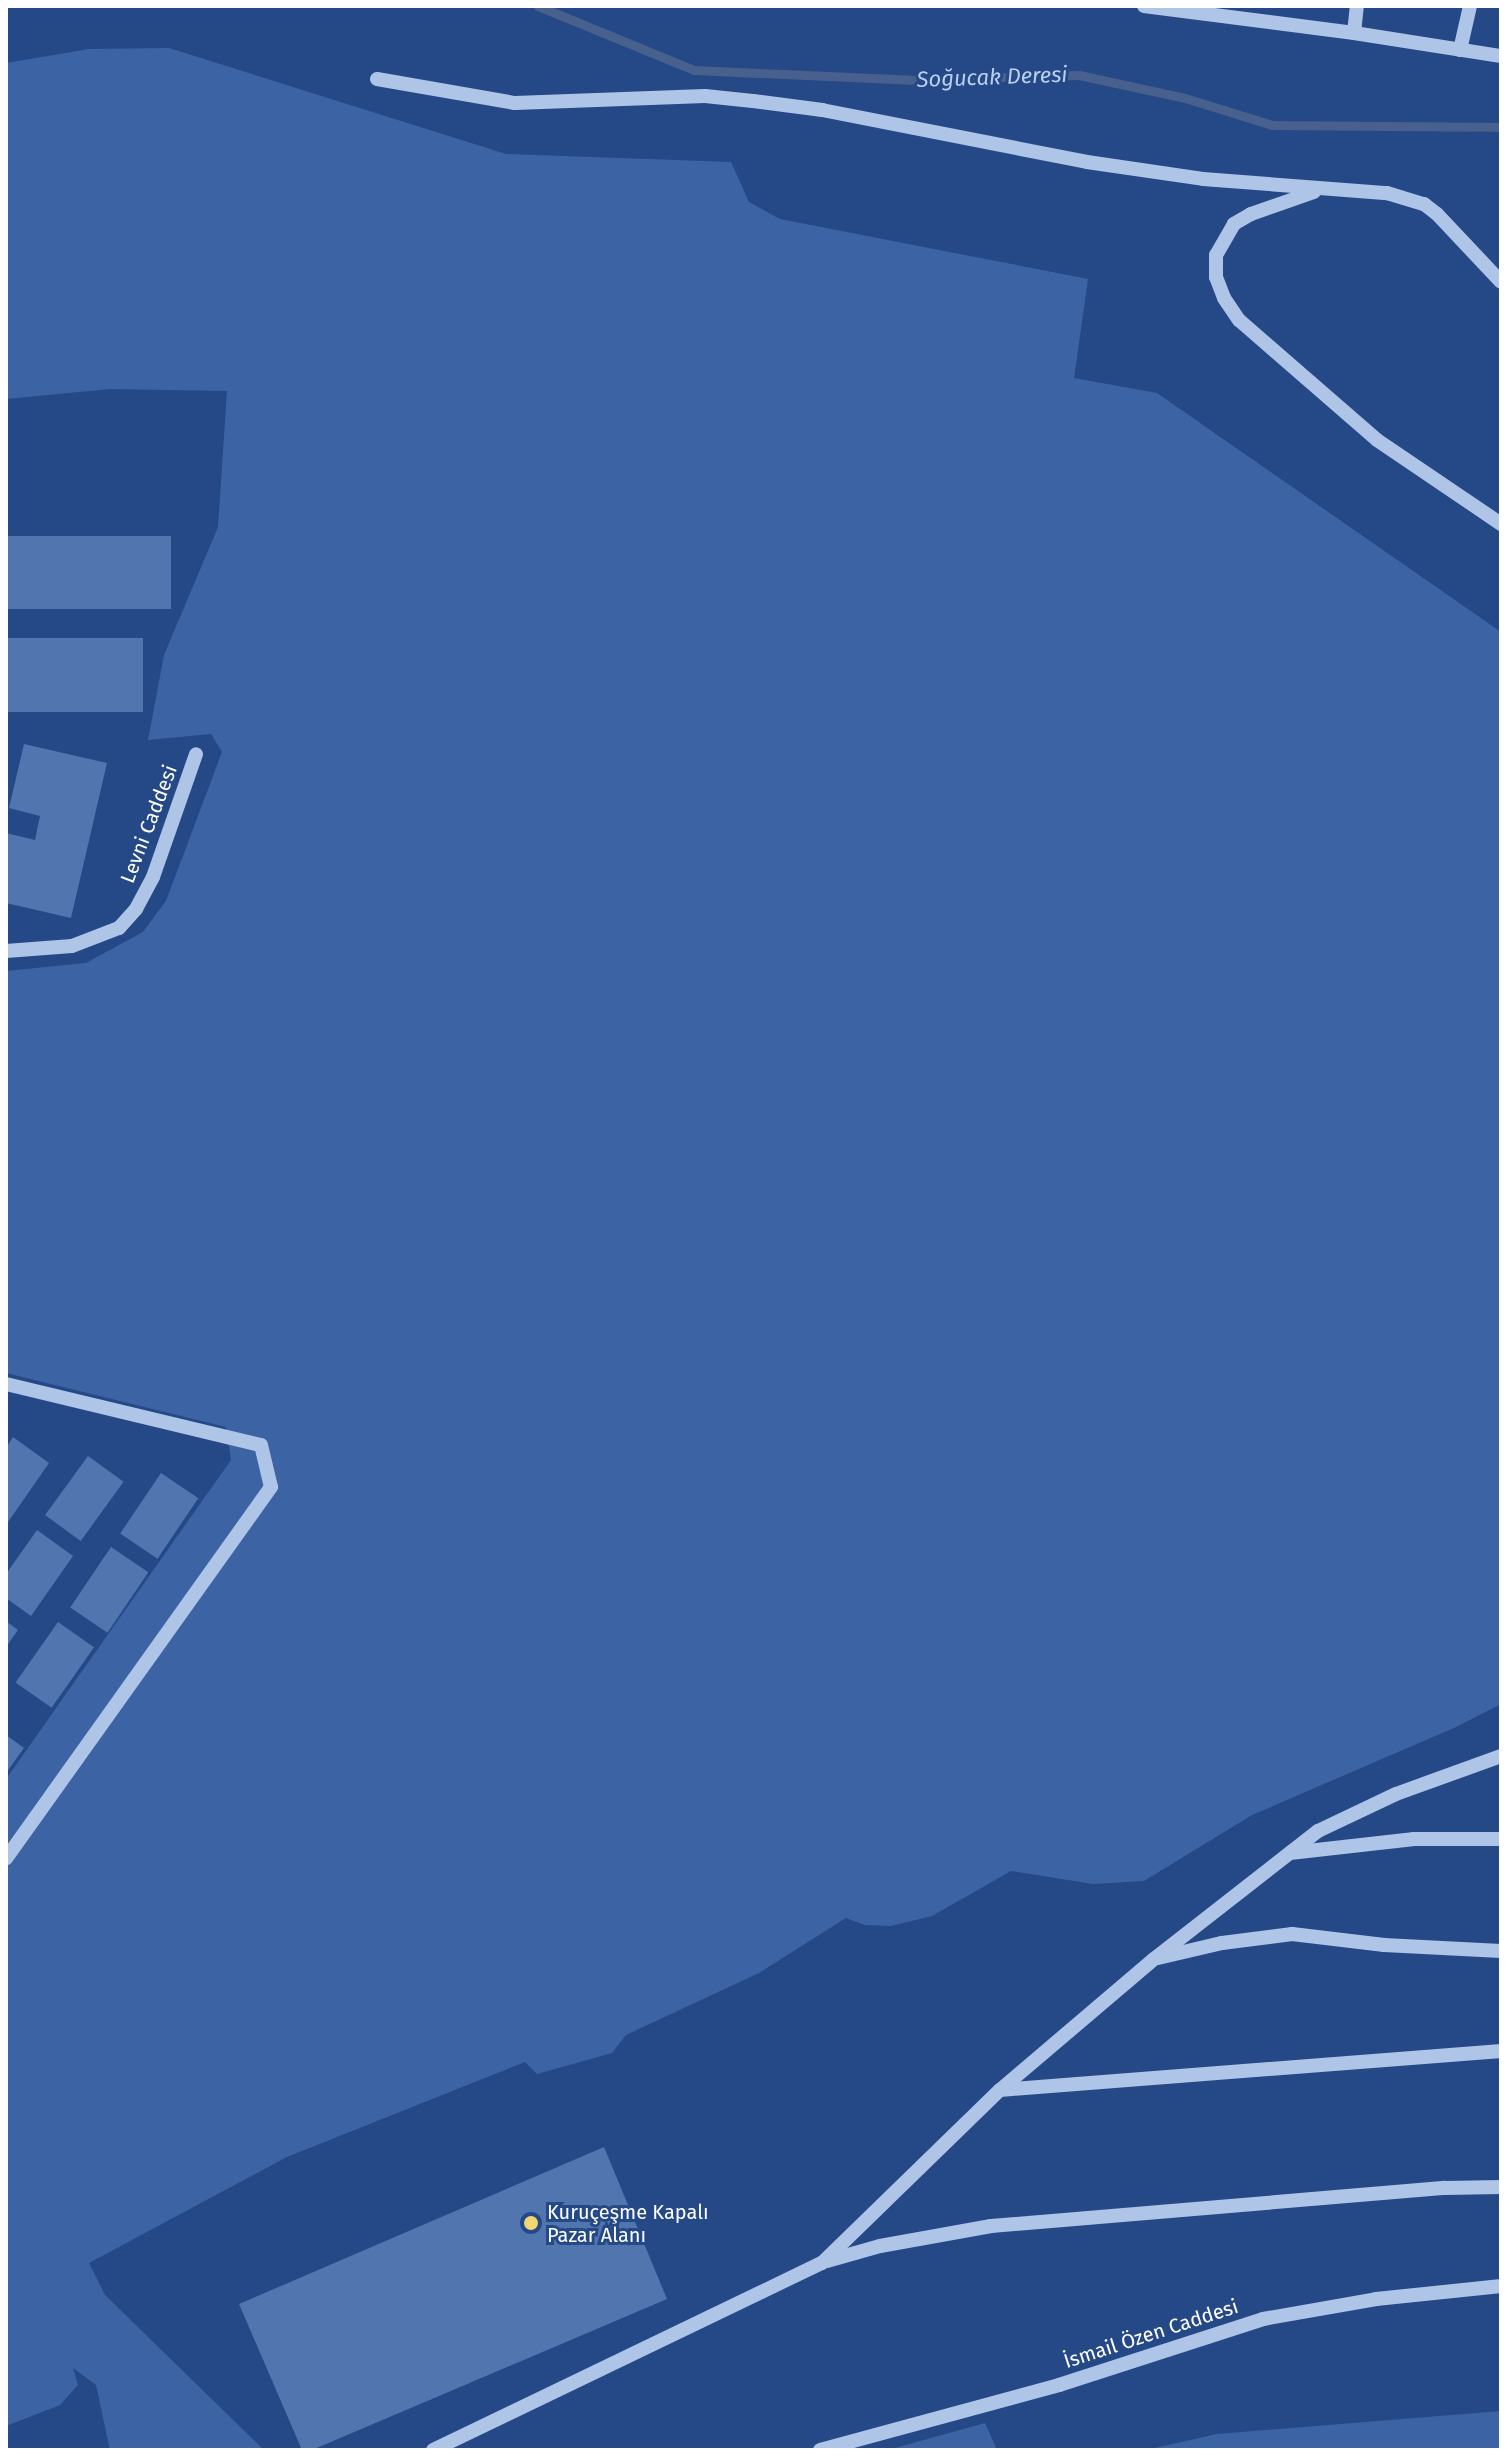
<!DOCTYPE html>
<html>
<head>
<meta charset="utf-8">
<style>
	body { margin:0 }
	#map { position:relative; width:1507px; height:2456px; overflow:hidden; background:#254986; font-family:"Fira Sans",sans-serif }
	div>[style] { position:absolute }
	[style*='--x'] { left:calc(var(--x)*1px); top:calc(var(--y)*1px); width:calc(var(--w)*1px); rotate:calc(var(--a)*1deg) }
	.green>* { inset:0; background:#3c64a4 }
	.stream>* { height:9px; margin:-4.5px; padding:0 4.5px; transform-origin:4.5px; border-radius:4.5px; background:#47608d }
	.building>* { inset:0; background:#5175af; transform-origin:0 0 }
	.minor>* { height:14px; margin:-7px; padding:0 7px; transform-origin:7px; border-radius:7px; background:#afc5e8 }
	.dots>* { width:22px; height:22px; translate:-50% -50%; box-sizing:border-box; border:4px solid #254986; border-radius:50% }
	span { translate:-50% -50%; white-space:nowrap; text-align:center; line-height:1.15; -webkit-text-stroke:6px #254986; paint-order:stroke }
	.street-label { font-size:20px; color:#fff }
	.poi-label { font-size:20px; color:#fff }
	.left { translate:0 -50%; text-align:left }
	.water-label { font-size:22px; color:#bbcff0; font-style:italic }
	.frame { position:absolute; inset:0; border:8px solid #fff; pointer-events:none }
</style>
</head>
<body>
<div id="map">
	<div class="green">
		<i style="clip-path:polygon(169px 48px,506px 154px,731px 162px,749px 202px,780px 219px,1088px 279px,1074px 378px,1157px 393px,1501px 632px,1501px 1704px,1454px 1728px,1252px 1815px,1144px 1881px,1093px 1884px,1011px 1871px,932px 1916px,891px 1926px,865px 1925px,846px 1918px,759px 1973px,626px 2035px,612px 2053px,537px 2074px,525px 2062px,287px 2157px,89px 2263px,105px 2295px,264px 2450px,110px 2450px,96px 2385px,73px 2368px,78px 2385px,60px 2405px,6px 2426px,6px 1779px,231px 1460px,226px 1427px,6px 1373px,6px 971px,86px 963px,143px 932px,166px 901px,222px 752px,211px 734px,148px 740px,164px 655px,218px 527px,227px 391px,110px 389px,6px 399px,6px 63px,89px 49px)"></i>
		<i style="clip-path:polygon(1501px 2411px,1501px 2450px,1146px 2450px,1217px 2434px)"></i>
		<i style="clip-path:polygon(985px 2423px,997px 2450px,888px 2450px)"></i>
	</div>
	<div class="stream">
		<i style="--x:538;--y:6;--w:169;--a:22.3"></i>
		<i style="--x:694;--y:70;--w:217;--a:2.6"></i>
		<i style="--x:911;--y:80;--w:168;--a:-1.7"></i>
		<i style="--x:1079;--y:75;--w:108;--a:12.2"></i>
		<i style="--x:1185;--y:98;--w:91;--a:17.2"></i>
		<i style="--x:1272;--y:125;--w:229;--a:0.5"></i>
	</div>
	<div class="building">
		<i style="left:6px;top:536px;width:165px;height:73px"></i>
		<i style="left:6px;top:638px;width:137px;height:74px"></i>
		<i style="clip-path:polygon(24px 744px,107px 763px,71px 918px,6px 903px,6px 833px,35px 840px,40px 816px,9px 808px)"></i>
		<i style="clip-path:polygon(13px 1437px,49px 1463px,6px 1525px,6px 1448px)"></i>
		<i style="left:88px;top:1456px;width:44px;height:73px;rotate:36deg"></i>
		<i style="left:161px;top:1473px;width:45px;height:73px;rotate:34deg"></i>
		<i style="clip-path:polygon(37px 1530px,73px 1556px,31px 1616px,6px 1598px,6px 1574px)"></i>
		<i style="left:111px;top:1547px;width:45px;height:73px;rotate:34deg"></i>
		<i style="clip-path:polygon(6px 1621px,18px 1630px,6px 1647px)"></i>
		<i style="left:58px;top:1622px;width:44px;height:74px;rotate:35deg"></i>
		<i style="clip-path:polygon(6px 1735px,24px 1748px,6px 1773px)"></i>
		<i style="clip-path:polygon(604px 2147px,667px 2299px,312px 2450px,302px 2450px,239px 2304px)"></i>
	</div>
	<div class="minor">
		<i style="--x:1144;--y:6;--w:212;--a:7.3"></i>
		<i style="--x:1354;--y:33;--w:149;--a:8.9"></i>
		<i style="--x:1354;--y:33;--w:27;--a:-84"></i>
		<i style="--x:1460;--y:50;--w:45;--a:-77.2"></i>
		<i style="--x:377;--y:79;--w:140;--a:9.9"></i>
		<i style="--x:515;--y:103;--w:190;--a:-2.1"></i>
		<i style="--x:705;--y:96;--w:48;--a:5.9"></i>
		<i style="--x:753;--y:101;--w:70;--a:7.4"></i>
		<i style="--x:822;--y:110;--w:270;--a:11.1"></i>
		<i style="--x:1087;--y:162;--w:117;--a:8.3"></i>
		<i style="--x:1203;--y:179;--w:185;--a:4.4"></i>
		<i style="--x:1387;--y:193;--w:39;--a:17"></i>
		<i style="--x:1424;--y:204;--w:16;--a:38"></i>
		<i style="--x:1437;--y:214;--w:93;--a:46.7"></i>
		<i style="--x:1314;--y:192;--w:67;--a:160.8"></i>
		<i style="--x:1251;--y:214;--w:20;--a:150"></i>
		<i style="--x:1234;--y:224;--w:36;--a:120"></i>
		<i style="--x:1216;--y:255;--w:22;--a:90"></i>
		<i style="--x:1216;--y:277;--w:22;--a:69"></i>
		<i style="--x:1224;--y:298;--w:27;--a:56"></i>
		<i style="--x:1239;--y:320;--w:183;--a:41"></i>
		<i style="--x:1377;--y:440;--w:150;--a:34.1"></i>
		<i style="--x:6;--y:951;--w:66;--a:-4.3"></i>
		<i style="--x:72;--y:946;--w:50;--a:-21"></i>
		<i style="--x:119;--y:928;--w:25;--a:-48"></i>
		<i style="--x:136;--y:909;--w:36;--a:-62"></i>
		<i style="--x:153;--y:877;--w:130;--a:-70.7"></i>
		<i style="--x:6;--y:1384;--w:262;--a:13.5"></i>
		<i style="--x:261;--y:1445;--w:43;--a:76.6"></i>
		<i style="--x:271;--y:1487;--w:456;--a:125.5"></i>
		<i style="--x:1290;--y:1853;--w:125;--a:-6.4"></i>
		<i style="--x:1414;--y:1839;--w:87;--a:0"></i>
		<i style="--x:1158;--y:1958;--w:66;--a:-13.2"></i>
		<i style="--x:1222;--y:1943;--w:71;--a:-7.3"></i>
		<i style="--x:1292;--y:1934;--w:93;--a:6.8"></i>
		<i style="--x:1384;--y:1945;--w:117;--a:2.9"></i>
		<i style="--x:1000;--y:2090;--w:503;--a:-4.45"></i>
		<i style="--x:827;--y:2261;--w:55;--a:-15.8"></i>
		<i style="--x:880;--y:2246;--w:113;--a:-10.2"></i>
		<i style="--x:991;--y:2226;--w:456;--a:-4.8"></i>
		<i style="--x:1445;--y:2188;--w:56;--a:-1"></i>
		<i style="--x:433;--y:2450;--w:432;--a:-25.7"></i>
		<i style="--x:822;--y:2263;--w:248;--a:-44.2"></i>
		<i style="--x:1000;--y:2090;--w:202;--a:-40.4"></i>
		<i style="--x:1154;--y:1959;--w:208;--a:-38"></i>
		<i style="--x:1318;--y:1831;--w:86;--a:-25.4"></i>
		<i style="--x:1396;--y:1794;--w:112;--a:-19.9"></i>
		<i style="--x:820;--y:2450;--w:248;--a:-15.2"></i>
		<i style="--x:1059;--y:2385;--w:214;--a:-17.9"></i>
		<i style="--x:1263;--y:2319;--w:115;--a:-10"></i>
		<i style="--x:1376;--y:2299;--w:126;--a:-5.9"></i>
	</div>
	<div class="dots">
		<i style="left:531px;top:2223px;background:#f2d673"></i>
	</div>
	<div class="street-label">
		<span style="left:149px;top:824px;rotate:-69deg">Levni Caddesi</span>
		<span style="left:1151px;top:2334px;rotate:-18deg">İsmail Özen Caddesi</span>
	</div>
	<div class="poi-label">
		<span class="left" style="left:547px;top:2224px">Kuruçeşme Kapalı<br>Pazar Alanı</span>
	</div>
	<div class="water-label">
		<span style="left:992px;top:77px;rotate:-2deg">Soğucak Deresi</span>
	</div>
	<div class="frame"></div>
</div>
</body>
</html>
